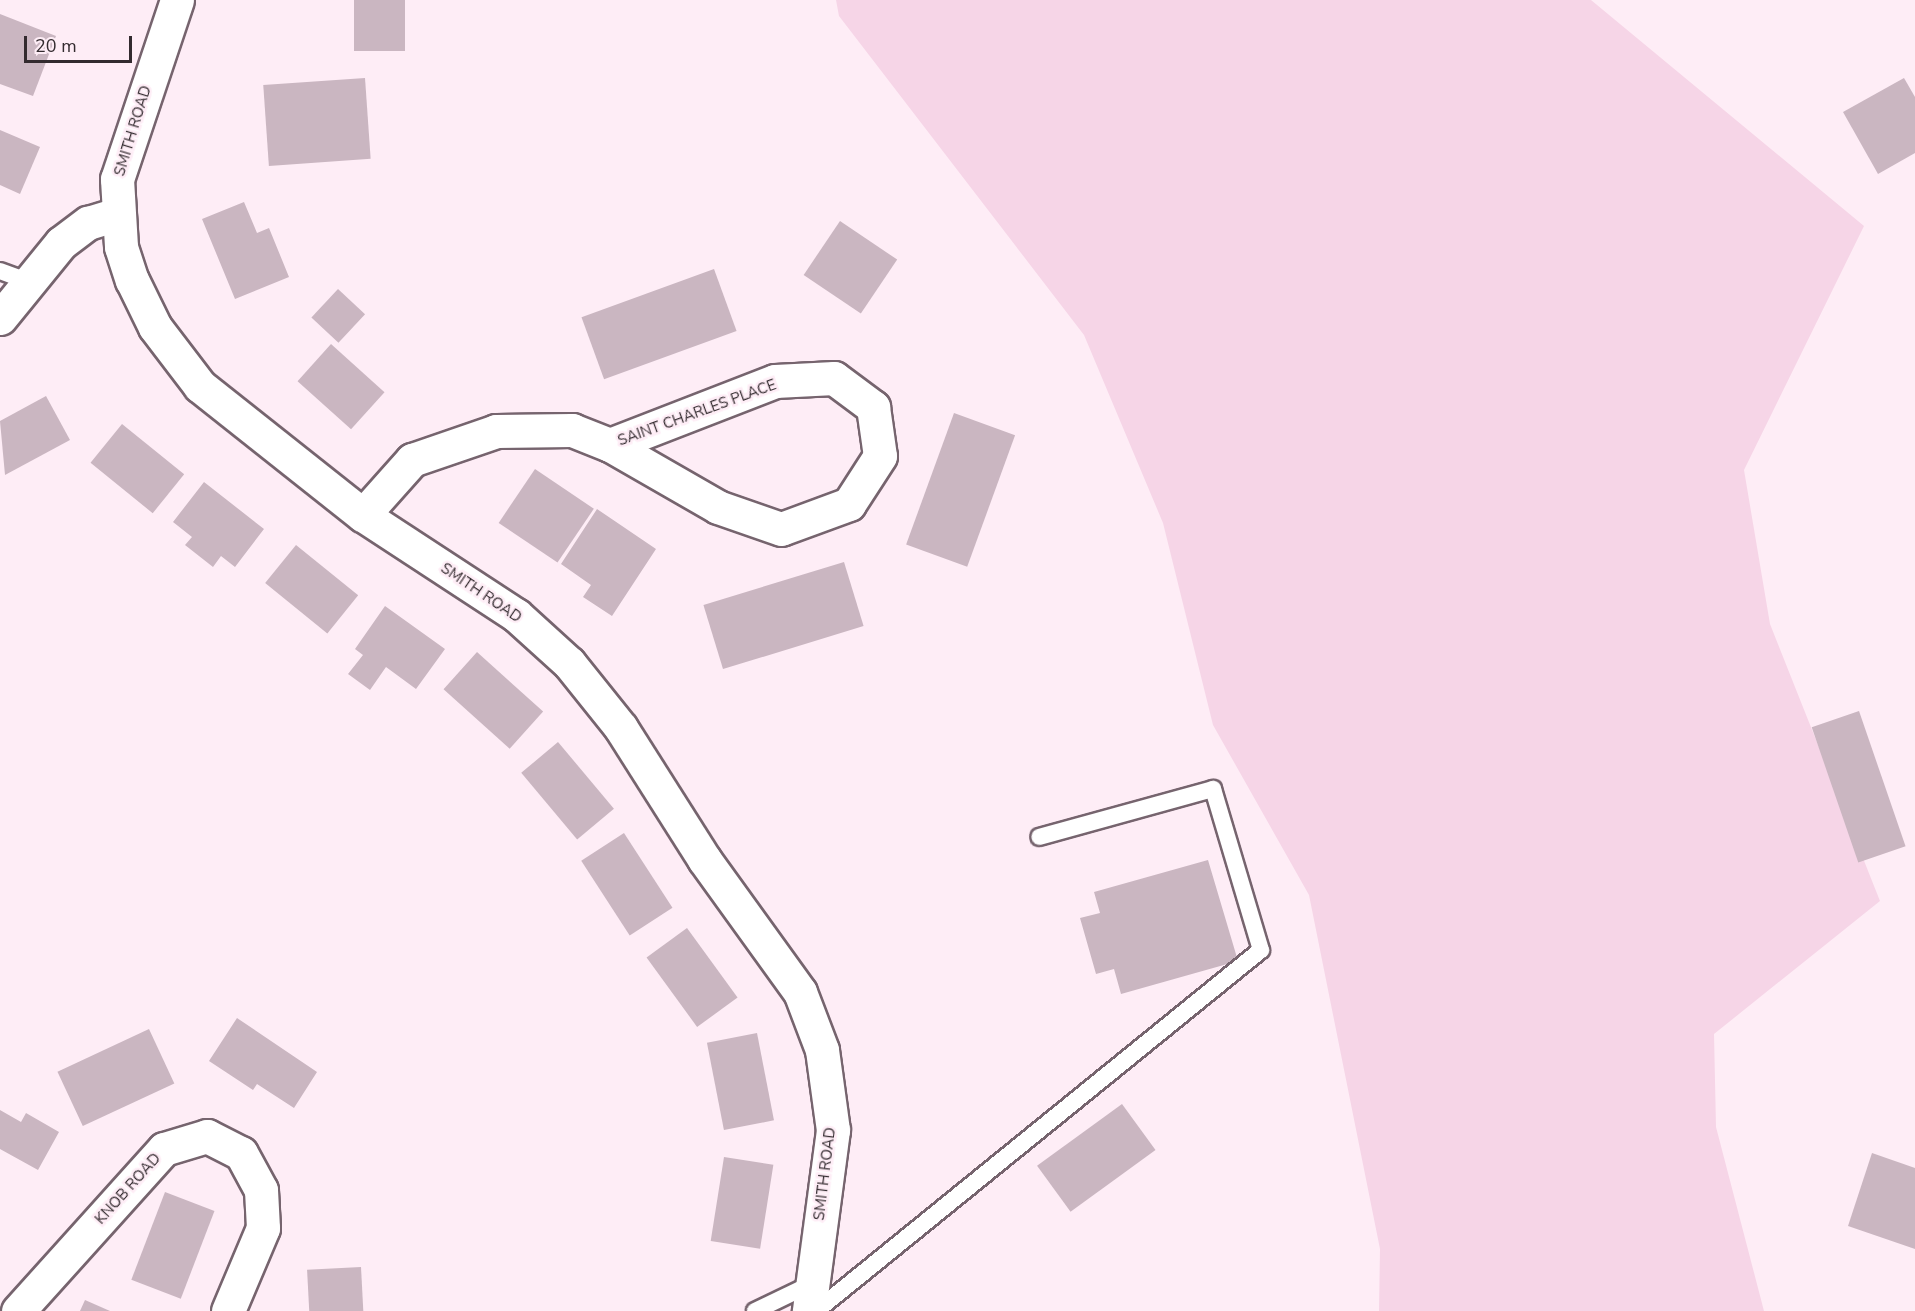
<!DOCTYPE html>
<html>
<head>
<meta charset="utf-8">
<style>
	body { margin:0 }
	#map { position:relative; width:1915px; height:1311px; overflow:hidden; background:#feedf6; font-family:"Nunito Sans",sans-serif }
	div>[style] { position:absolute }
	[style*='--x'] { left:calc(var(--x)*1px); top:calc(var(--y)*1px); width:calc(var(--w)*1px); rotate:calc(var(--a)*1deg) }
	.green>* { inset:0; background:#f6d5e7 }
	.building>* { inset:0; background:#cab6c1; transform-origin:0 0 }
	.roads { filter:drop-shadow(2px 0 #76646e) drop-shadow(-2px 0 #76646e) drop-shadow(0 2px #76646e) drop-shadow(0 -2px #76646e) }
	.service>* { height:16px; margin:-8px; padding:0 8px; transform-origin:8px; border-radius:8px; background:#fff }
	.minor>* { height:33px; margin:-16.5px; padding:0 16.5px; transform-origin:16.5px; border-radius:16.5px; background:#fff }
	.tertiary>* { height:33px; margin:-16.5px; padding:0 16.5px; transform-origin:16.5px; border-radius:16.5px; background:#fff }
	span { translate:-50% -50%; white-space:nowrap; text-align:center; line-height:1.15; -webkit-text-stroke:5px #feedf6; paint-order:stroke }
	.street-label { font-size:15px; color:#332b2f }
	.scale { position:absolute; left:24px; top:36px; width:108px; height:27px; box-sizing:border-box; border:3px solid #332b2f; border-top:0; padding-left:8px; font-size:18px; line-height:21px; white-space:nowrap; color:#332b2f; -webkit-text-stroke:4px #feedf6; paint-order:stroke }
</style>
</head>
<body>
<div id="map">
	<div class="green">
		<i style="clip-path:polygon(836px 0,1591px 0,1864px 226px,1744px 470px,1770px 624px,1880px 901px,1714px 1034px,1716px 1127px,1764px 1311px,1379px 1311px,1380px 1249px,1309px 895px,1213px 725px,1163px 523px,1084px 335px,839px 16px)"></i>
	</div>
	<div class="building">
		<i style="left:354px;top:0;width:51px;height:51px"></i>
		<i style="clip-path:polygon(0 14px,56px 36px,33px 96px,0 84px)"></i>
		<i style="left:365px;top:78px;width:81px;height:102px;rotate:86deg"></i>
		<i style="clip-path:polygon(1904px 78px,1915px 97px,1915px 153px,1878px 174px,1843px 112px)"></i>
		<i style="clip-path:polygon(0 130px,40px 147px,20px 194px,0 185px)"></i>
		<i style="clip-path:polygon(244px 202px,257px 233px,269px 228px,289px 277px,235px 299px,202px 219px)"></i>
		<i style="left:840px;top:221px;width:69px;height:65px;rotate:34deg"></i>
		<i style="left:714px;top:269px;width:66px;height:141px;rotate:70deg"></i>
		<i style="left:338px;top:289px;width:37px;height:39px;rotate:43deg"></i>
		<i style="left:331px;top:344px;width:72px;height:50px;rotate:42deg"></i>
		<i style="clip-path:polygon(46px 396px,70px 440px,5px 475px,0 421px)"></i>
		<i style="left:954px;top:413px;width:65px;height:140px;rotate:20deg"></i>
		<i style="left:122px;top:424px;width:80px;height:50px;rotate:39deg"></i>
		<i style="left:535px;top:469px;width:71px;height:65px;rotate:34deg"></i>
		<i style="clip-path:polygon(204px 482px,264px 529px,235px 567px,221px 556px,213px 567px,185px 545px,192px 537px,173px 522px)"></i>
		<i style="clip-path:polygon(597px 509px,656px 549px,612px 616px,583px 597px,591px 585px,561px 564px)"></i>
		<i style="left:296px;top:545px;width:80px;height:49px;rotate:39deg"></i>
		<i style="left:844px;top:562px;width:67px;height:147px;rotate:73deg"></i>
		<i style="clip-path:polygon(385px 606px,445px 649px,416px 689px,386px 667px,370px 690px,348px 674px,363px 655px,355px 649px)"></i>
		<i style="left:477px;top:652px;width:89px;height:50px;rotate:42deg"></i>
		<i style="left:1859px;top:711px;width:143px;height:50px;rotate:71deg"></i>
		<i style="left:558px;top:742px;width:87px;height:48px;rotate:50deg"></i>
		<i style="left:624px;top:833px;width:89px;height:51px;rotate:57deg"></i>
		<i style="clip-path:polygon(1208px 860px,1238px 961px,1121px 994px,1114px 969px,1096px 974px,1080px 918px,1100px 913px,1094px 892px)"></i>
		<i style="left:687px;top:928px;width:86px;height:50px;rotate:54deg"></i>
		<i style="clip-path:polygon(237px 1018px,317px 1072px,294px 1108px,257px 1084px,253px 1090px,209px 1061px)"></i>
		<i style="left:149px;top:1029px;width:60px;height:101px;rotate:65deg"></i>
		<i style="left:757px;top:1033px;width:89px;height:51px;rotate:79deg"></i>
		<i style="left:1122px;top:1104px;width:57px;height:105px;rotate:54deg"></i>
		<i style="clip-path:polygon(0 1110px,21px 1122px,26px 1113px,59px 1132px,38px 1170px,0 1149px)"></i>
		<i style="clip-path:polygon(1872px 1153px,1915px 1168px,1915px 1249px,1848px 1226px)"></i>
		<i style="left:724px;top:1157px;width:50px;height:85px;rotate:9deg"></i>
		<i style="left:165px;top:1192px;width:53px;height:94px;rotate:21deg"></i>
		<i style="left:361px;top:1267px;width:44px;height:54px;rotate:87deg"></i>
		<i style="clip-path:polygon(85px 1300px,110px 1311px,80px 1311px)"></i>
	</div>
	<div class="roads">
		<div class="service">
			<i style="--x:0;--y:271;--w:32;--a:20"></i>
			<i style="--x:755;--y:1311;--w:62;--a:-25.7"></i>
			<i style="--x:816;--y:1311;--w:573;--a:-39.05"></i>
			<i style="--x:1261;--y:950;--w:168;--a:-106.6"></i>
			<i style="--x:1213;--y:789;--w:180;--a:164.6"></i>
		</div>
		<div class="minor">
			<i style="--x:0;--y:318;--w:97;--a:-50.9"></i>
			<i style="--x:61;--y:243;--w:34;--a:-37"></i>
			<i style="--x:88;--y:223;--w:30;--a:-17"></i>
			<i style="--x:834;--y:378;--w:49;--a:36.6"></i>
			<i style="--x:873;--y:407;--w:49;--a:81.9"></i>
			<i style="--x:880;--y:456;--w:57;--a:122.9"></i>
			<i style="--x:849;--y:504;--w:72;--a:159.8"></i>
			<i style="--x:781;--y:529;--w:67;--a:-160.8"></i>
			<i style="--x:718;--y:507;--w:125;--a:-150.1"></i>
			<i style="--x:610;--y:445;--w:177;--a:-21.2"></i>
			<i style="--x:775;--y:381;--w:59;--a:-2.9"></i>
			<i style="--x:363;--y:515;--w:74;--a:-48.3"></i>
			<i style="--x:412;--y:460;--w:89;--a:-19"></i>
			<i style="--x:496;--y:431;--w:76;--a:-0.8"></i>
			<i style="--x:572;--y:430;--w:41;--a:21.5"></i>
			<i style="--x:18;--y:1311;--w:218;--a:-48"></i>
			<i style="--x:164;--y:1149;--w:45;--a:-16.8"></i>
			<i style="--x:207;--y:1136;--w:38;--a:27"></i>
			<i style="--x:241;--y:1153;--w:42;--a:61.6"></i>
			<i style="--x:261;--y:1190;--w:38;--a:87"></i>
			<i style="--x:263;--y:1228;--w:90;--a:112.9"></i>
		</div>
		<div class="tertiary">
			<i style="--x:177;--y:0;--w:189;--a:108.5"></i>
			<i style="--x:117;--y:179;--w:68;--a:86.6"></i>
			<i style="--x:121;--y:247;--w:35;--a:72"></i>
			<i style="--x:132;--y:280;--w:52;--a:63.9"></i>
			<i style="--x:155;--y:327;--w:74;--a:52.7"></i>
			<i style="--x:200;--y:386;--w:208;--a:38.4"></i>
			<i style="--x:363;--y:515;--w:183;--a:33.2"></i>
			<i style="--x:516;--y:615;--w:72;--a:42.2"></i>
			<i style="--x:569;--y:663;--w:83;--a:51.3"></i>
			<i style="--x:621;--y:728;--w:155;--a:57.6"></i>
			<i style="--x:704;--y:859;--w:164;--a:54.2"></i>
			<i style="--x:800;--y:992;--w:62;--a:69.2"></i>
			<i style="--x:822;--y:1050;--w:81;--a:82.2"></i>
			<i style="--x:833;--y:1130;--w:183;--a:97.6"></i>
		</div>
	</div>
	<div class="street-label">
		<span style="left:133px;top:131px;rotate:-73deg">SMITH ROAD</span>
		<span style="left:697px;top:413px;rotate:-20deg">SAINT CHARLES PLACE</span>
		<span style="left:481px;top:593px;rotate:34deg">SMITH ROAD</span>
		<span style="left:825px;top:1174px;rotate:-83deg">SMITH ROAD</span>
		<span style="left:128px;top:1189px;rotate:-48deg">KNOB ROAD</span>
	</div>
	<div class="scale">20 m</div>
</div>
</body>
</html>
